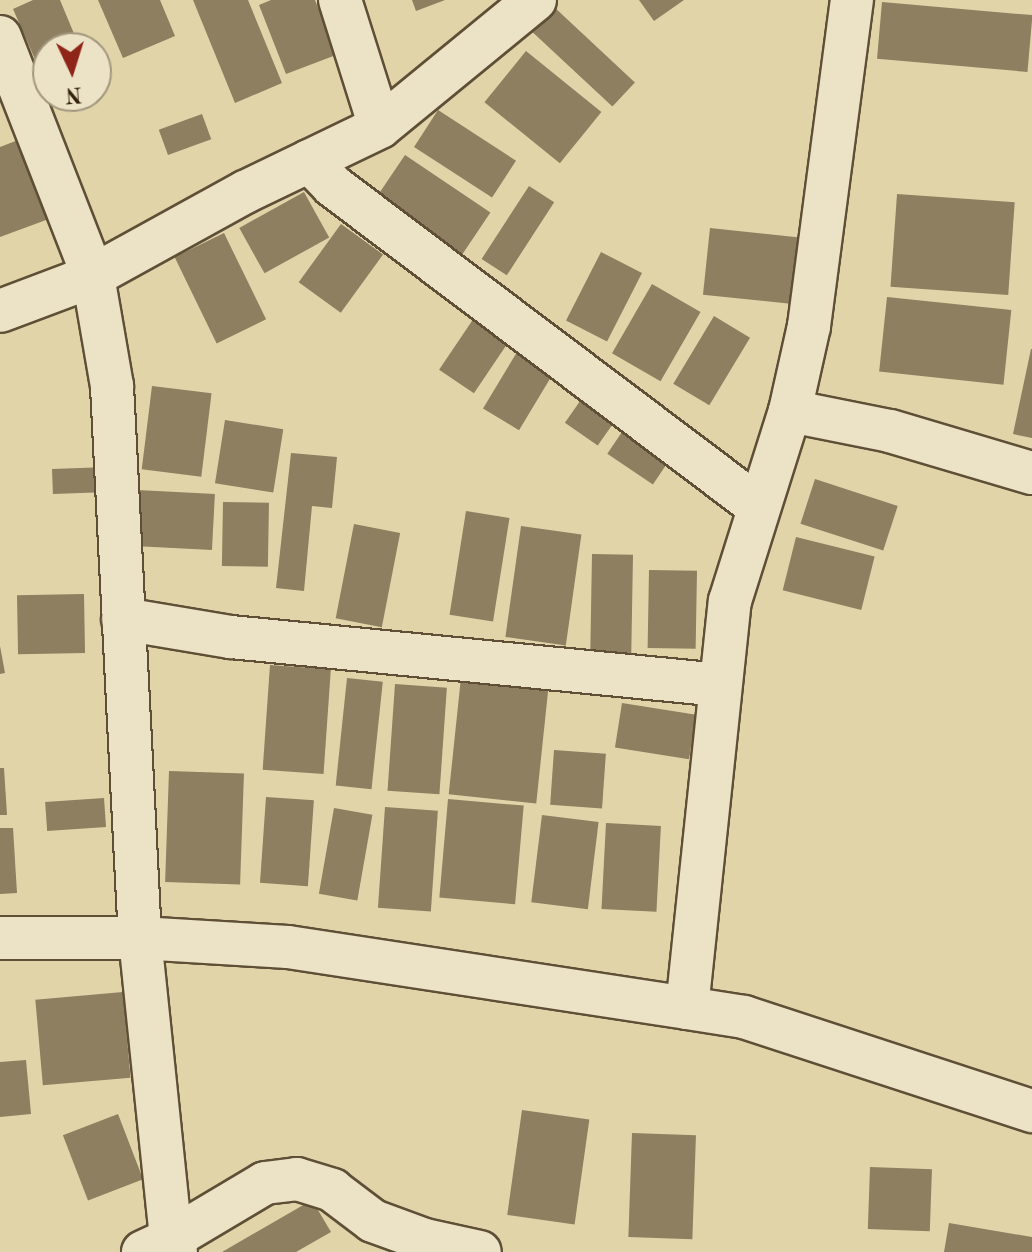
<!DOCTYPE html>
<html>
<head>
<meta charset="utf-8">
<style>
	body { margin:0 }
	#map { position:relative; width:1032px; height:1252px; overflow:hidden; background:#e1d4a9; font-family:"Old Standard TT",serif }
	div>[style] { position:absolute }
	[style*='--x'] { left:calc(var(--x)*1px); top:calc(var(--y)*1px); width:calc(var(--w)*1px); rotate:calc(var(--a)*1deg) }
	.building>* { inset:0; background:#8d7f5f; transform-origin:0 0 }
	.roads { filter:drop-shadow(2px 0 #5e4f36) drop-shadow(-2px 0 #5e4f36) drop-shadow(0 2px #5e4f36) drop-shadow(0 -2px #5e4f36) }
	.minor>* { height:42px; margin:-21px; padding:0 21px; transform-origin:21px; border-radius:21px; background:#ece3c7 }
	span { translate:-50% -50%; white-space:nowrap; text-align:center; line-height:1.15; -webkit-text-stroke:7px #ece3c7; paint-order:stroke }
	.north { position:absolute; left:32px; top:32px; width:80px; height:80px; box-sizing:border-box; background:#ece3c7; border:2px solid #a2967d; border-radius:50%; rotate:176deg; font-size:22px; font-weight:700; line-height:32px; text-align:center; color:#33230f }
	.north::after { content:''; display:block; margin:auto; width:28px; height:36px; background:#8f2418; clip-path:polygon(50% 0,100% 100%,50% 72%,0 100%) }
</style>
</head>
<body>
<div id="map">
	<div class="building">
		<i style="clip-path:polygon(33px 0,60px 0,80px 48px,48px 48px,48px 89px,13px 9px)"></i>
		<i style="clip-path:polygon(98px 0,160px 0,175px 36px,123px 58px)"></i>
		<i style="clip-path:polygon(193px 0,248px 0,282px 83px,235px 103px)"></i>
		<i style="clip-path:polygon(271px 0,315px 0,336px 55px,286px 74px,259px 5px)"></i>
		<i style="clip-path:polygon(412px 0,445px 0,416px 11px)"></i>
		<i style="clip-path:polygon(639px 0,684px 0,654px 21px)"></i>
		<i style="left:882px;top:2px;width:151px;height:57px;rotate:5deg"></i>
		<i style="left:553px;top:6px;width:112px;height:33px;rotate:43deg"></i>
		<i style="left:526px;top:51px;width:97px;height:66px;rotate:39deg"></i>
		<i style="left:438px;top:110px;width:93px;height:44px;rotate:33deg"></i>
		<i style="left:202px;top:114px;width:27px;height:46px;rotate:70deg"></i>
		<i style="clip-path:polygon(34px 134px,65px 213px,0 237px,0 147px)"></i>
		<i style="left:405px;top:155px;width:103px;height:51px;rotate:34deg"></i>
		<i style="left:529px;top:186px;width:30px;height:87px;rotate:33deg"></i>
		<i style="left:304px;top:192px;width:52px;height:74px;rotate:61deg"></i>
		<i style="left:897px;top:194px;width:118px;height:93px;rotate:4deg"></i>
		<i style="left:341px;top:224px;width:52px;height:72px;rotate:36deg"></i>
		<i style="left:710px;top:228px;width:90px;height:67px;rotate:6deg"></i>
		<i style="left:224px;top:233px;width:96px;height:55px;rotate:64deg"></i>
		<i style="left:601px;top:252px;width:46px;height:77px;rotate:27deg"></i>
		<i style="left:652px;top:284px;width:56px;height:80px;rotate:30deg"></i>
		<i style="left:887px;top:297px;width:125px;height:75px;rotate:6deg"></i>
		<i style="left:476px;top:315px;width:42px;height:66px;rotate:34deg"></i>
		<i style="left:714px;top:316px;width:42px;height:79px;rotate:31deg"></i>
		<i style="clip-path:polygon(1031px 349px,1032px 349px,1032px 438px,1013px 434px)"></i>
		<i style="left:517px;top:352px;width:42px;height:66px;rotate:31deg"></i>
		<i style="left:152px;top:386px;width:60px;height:84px;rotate:7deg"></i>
		<i style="left:585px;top:394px;width:40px;height:35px;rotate:35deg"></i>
		<i style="left:225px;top:420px;width:59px;height:64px;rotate:9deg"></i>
		<i style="left:628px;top:423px;width:55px;height:37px;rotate:34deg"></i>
		<i style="clip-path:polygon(291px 453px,337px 457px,332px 508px,312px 506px,304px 591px,276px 588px)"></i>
		<i style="left:108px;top:467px;width:25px;height:56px;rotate:88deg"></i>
		<i style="left:815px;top:479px;width:87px;height:47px;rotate:18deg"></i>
		<i style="left:137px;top:490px;width:78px;height:56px;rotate:3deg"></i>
		<i style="left:223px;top:502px;width:46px;height:64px;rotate:1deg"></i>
		<i style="left:466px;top:511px;width:44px;height:105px;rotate:9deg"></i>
		<i style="left:354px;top:524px;width:47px;height:96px;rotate:11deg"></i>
		<i style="left:521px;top:526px;width:61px;height:112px;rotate:8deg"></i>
		<i style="left:796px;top:537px;width:81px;height:55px;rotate:14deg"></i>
		<i style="left:592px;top:554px;width:41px;height:99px;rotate:1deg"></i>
		<i style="left:649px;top:570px;width:48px;height:78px;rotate:1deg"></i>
		<i style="left:84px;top:594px;width:59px;height:67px;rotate:89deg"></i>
		<i style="clip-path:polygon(0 646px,5px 673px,0 674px)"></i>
		<i style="left:270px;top:665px;width:61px;height:105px;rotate:4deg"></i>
		<i style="left:462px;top:668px;width:88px;height:127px;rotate:6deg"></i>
		<i style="left:347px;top:678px;width:36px;height:108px;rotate:6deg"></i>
		<i style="left:395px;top:684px;width:52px;height:107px;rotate:4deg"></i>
		<i style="left:622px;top:703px;width:75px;height:45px;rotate:9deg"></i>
		<i style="left:554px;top:750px;width:52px;height:55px;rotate:4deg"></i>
		<i style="clip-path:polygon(0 768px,4px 768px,7px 815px,0 815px)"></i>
		<i style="left:169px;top:771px;width:75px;height:111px;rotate:2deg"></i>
		<i style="left:266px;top:797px;width:48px;height:86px;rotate:4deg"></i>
		<i style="left:104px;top:798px;width:29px;height:59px;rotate:86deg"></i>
		<i style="left:448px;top:799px;width:76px;height:99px;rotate:5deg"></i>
		<i style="left:385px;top:807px;width:53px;height:101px;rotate:4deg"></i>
		<i style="left:334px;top:808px;width:39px;height:87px;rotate:10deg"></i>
		<i style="left:542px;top:815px;width:57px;height:88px;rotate:7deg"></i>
		<i style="left:606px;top:823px;width:55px;height:86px;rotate:3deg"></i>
		<i style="clip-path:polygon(0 828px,13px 828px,17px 893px,0 894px)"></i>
		<i style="left:123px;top:992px;width:86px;height:88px;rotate:85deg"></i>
		<i style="clip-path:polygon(26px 1060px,31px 1114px,0 1117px,0 1062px)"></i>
		<i style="left:522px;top:1110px;width:68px;height:106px;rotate:8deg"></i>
		<i style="left:118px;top:1114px;width:70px;height:59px;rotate:69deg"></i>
		<i style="left:632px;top:1133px;width:64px;height:104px;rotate:2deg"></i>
		<i style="left:870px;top:1167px;width:62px;height:62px;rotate:2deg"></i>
		<i style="clip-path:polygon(312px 1200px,331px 1232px,296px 1252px,222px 1252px)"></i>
		<i style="clip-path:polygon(949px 1223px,1032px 1237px,1032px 1252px,944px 1252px)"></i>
	</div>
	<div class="roads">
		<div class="minor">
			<i style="--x:340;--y:0;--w:133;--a:72.5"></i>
			<i style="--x:535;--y:0;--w:200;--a:140.7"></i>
			<i style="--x:380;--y:127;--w:150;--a:154.3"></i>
			<i style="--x:245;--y:192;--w:174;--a:151.1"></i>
			<i style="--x:93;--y:276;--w:112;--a:80.2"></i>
			<i style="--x:112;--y:386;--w:553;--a:87.1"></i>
			<i style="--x:140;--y:938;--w:148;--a:3.5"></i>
			<i style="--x:288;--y:947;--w:404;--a:8.7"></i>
			<i style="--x:687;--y:1008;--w:409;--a:-84"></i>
			<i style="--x:730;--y:601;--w:199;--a:-72.5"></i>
			<i style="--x:790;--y:411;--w:87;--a:-77.4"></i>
			<i style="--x:809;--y:326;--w:329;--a:-82.5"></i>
			<i style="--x:0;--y:37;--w:256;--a:68.7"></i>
			<i style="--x:93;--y:276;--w:99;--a:159.4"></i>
			<i style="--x:309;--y:161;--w:35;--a:46"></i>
			<i style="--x:333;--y:186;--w:533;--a:37"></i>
			<i style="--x:790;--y:411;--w:102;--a:11.3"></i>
			<i style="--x:890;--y:431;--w:148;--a:16.5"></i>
			<i style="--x:123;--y:619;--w:109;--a:9.5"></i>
			<i style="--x:231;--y:637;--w:488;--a:5.6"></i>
			<i style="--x:0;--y:938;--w:140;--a:0"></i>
			<i style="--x:140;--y:938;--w:303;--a:84.1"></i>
			<i style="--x:171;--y:1239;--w:31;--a:155"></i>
			<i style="--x:687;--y:1008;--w:58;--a:9"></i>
			<i style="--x:744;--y:1017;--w:303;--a:18.1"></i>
			<i style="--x:176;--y:1252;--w:14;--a:-111"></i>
			<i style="--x:171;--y:1239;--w:109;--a:-30.8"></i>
			<i style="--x:265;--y:1183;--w:32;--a:-7"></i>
			<i style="--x:297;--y:1179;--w:37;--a:17"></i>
			<i style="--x:332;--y:1190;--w:51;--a:37.1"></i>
			<i style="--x:373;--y:1221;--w:55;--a:20.1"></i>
			<i style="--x:425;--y:1240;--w:56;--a:12.3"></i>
		</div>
	</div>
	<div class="north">N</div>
</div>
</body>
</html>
